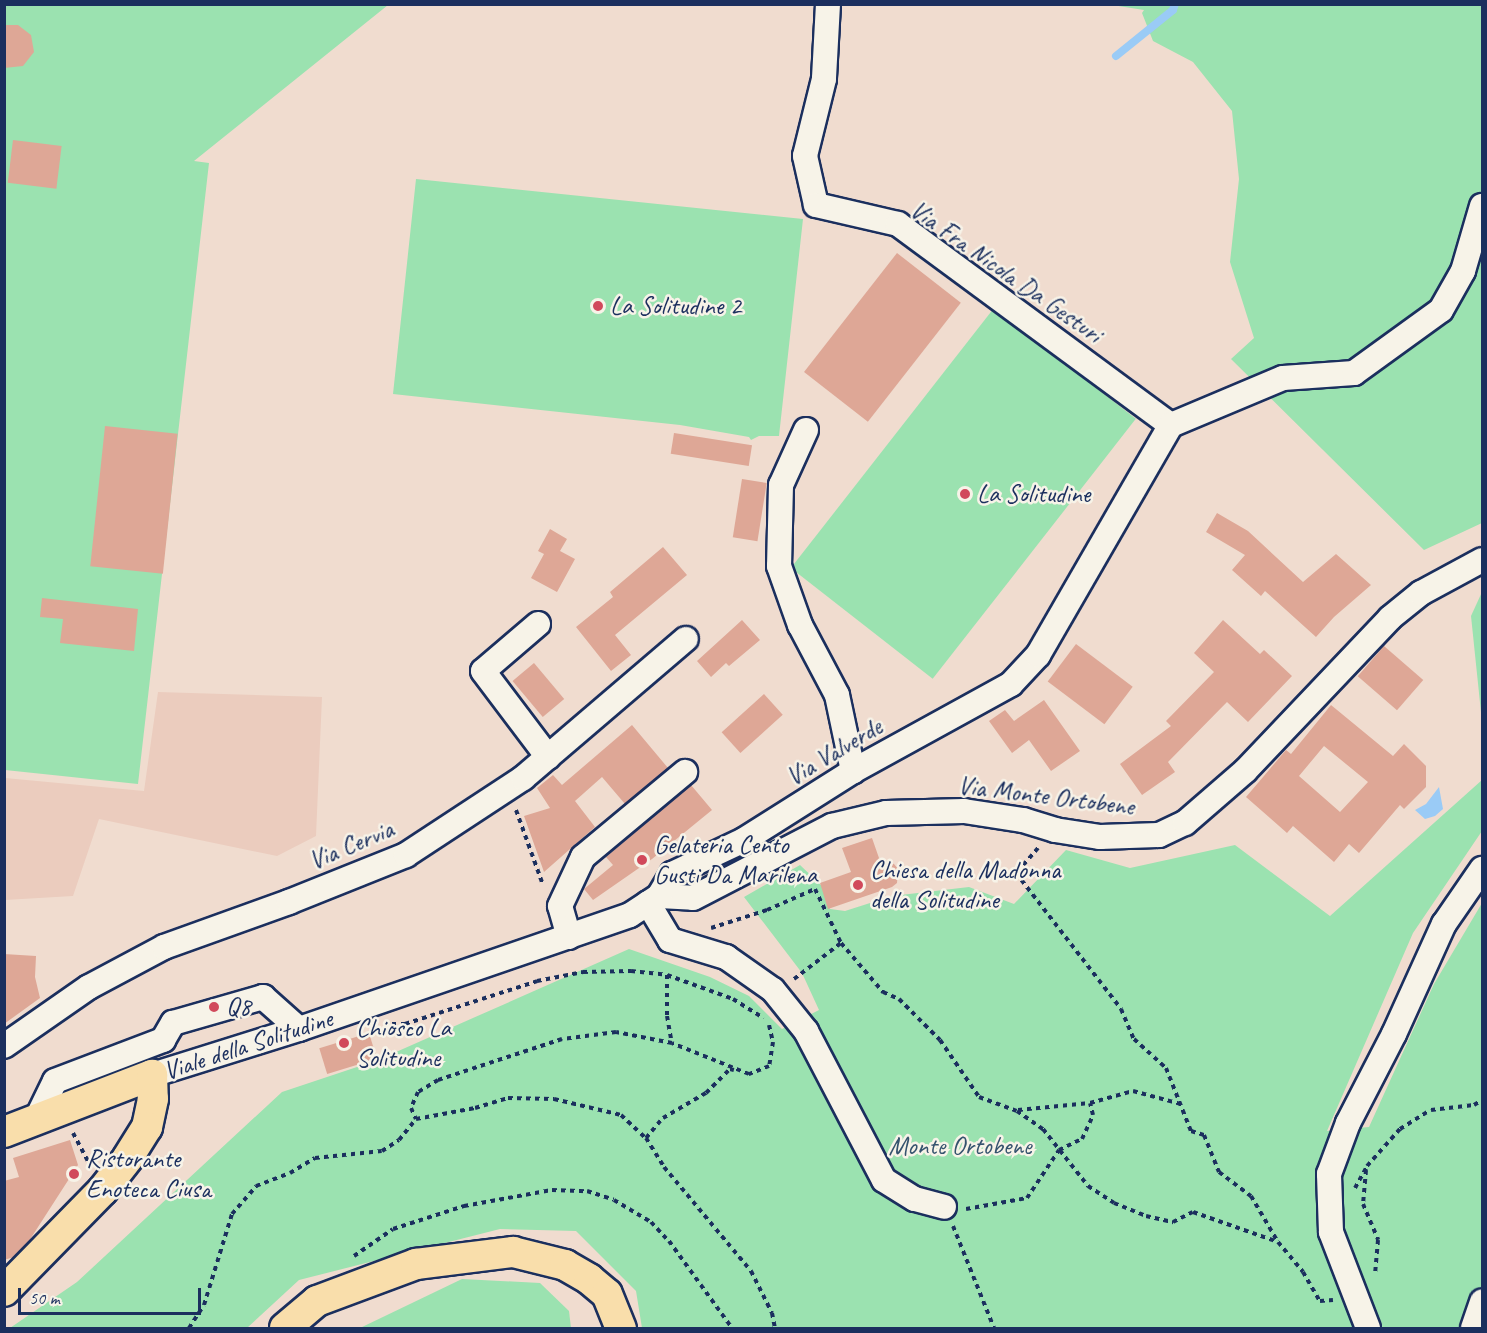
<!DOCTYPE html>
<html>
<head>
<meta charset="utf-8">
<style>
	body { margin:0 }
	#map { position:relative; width:1487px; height:1333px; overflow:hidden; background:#f0dccf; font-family:Caveat,sans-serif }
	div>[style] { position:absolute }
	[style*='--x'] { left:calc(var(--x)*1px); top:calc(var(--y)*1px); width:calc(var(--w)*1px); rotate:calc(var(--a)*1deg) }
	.built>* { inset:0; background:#ebccbe }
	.green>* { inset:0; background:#9be2b0; transform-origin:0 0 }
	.water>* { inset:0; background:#9acbf6 }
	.stream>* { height:8px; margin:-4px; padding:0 4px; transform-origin:4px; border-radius:4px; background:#9acbf6 }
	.building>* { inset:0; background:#dea796; transform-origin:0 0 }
	.path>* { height:4px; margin-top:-2px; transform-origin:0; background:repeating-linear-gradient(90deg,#1b2f5e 0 4.5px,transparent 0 9px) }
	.roads { filter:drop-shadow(2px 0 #1b2f5e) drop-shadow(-2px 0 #1b2f5e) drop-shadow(0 2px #1b2f5e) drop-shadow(0 -2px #1b2f5e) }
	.minor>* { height:24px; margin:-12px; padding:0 12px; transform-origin:12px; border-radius:12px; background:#f7f3e8 }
	.major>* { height:30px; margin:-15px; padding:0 15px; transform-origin:15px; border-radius:15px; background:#f9deab }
	.dots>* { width:16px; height:16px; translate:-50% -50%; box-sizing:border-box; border:3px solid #f7f3e8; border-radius:50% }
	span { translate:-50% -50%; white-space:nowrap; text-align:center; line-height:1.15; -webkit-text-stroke:5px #f7f3e8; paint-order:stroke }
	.street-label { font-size:26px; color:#1b2f5e }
	.poi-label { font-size:26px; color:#1b2f5e }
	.left { translate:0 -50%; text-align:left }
	.park-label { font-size:26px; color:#35536e }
	.frame { position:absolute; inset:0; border:6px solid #1b2f5e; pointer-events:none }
	.scale { position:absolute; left:18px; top:1288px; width:183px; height:27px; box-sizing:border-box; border:3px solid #1b2f5e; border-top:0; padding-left:8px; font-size:18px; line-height:21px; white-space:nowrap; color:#1b2f5e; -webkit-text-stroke:4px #f7f3e8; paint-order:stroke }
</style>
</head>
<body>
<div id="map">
	<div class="built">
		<i style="clip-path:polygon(158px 692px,322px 697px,316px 836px,277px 856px,99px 819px,73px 896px,5px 900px,5px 778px,144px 791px)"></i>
	</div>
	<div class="green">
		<i style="clip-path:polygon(5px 5px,388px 5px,194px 161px,209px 163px,138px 784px,5px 770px)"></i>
		<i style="clip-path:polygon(1112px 5px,1482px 5px,1482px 523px,1424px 550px,1231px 359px,1254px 338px,1230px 262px,1239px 179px,1232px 111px,1193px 62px,1153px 41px,1142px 13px,1144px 10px)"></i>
		<i style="clip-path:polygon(416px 179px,803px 219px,779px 436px,759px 436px,751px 440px,749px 437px,680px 425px,393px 394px)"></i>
		<i style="left:994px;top:308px;width:180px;height:330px;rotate:38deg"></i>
		<i style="clip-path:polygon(1482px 592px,1482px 722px,1471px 616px)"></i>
		<i style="clip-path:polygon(1482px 780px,1482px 831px,1413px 933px,1327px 1131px,1369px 1127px,1434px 984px,1482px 903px,1482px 1328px,642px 1328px,636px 1291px,576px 1231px,500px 1229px,299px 1280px,247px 1328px,10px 1328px,77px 1282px,282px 1092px,378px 1060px,629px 949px,710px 977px,749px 996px,782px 1029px,819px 1010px,802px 973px,744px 897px,800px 865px,823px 887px,830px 909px,845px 911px,892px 896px,969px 887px,1014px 904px,1066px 850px,1130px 868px,1235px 845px,1330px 916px)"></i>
		<i style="clip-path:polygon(462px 1279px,540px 1283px,569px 1311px,571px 1328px,360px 1328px)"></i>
	</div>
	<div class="water">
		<i style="clip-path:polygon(1439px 787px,1443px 809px,1435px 816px,1425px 819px,1415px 810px,1426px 804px)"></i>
	</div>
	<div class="stream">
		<i style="--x:1116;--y:56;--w:73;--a:-38.9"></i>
		<i style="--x:1173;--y:10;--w:6;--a:-72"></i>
	</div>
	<div class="building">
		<i style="clip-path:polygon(4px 25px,18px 25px,31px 35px,34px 52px,23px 66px,4px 68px)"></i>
		<i style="left:13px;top:140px;width:49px;height:43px;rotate:7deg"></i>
		<i style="left:897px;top:253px;width:81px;height:151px;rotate:38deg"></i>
		<i style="left:105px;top:426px;width:73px;height:141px;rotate:6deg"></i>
		<i style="left:674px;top:433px;width:79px;height:21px;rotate:9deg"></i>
		<i style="left:742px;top:479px;width:25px;height:59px;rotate:9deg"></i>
		<i style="clip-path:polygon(1217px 513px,1248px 531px,1303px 582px,1336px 554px,1371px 585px,1334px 617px,1316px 637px,1265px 591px,1261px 596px,1232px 570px,1245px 555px,1206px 532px)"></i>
		<i style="clip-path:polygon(550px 529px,567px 539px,560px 551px,575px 559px,557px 592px,531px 578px,544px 554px,538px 551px)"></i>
		<i style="clip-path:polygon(663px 547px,687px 575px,615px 635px,631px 655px,611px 671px,576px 627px,613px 597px,610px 592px)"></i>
		<i style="clip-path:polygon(42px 598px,138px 609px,134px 651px,60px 643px,63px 619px,40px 617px)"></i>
		<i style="clip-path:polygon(742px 620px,760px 640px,729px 666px,726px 663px,711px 677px,697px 661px)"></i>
		<i style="clip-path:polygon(1223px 620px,1260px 654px,1264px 650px,1292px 676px,1248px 722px,1227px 702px,1168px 762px,1175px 772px,1142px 795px,1120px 764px,1171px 726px,1166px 721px,1214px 672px,1194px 653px)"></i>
		<i style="left:1076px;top:644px;width:71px;height:47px;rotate:37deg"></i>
		<i style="left:1384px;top:646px;width:52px;height:40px;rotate:41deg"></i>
		<i style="left:534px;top:663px;width:47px;height:28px;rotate:50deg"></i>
		<i style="left:764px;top:694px;width:28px;height:57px;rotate:48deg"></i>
		<i style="clip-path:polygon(1044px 700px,1080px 751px,1051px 771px,1029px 740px,1012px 753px,989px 721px,1005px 710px,1014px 721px)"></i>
		<i style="clip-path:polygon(evenodd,1331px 705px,1393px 756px,1404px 744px,1426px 766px,1426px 787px,1404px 809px,1400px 805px,1359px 853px,1349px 844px,1334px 862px,1293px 826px,1287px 833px,1246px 797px,1286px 750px,1291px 754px,1331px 705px,1324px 746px,1368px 782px,1340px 812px,1299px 776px,1324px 746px)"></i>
		<i style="clip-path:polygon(632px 725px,668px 768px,625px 804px,602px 777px,575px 801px,595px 827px,544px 872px,524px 816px,550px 808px,537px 788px,553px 775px,562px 785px)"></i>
		<i style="clip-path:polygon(691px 785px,712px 810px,652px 859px,593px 900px,584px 889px,613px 865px,606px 857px)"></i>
		<i style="clip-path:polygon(872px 838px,879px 858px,894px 864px,898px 869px,897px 883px,892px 887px,828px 909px,820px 883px,851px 872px,842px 848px)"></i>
		<i style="clip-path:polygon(4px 954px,36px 956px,35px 977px,40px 998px,4px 1024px)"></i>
		<i style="left:369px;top:1033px;width:27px;height:52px;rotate:73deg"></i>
		<i style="clip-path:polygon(70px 1140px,78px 1165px,29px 1241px,14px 1257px,4px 1260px,4px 1181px,19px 1177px,13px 1158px)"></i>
	</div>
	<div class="path">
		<i style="--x:516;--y:810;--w:80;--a:70.2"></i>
		<i style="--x:1038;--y:848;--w:33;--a:131"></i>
		<i style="--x:1016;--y:873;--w:172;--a:52.3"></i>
		<i style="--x:1121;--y:1009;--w:33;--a:67"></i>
		<i style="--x:1134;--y:1039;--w:43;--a:42.2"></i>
		<i style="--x:1166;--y:1068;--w:68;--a:68.4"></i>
		<i style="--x:1191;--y:1131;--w:14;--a:17"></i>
		<i style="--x:1204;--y:1135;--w:40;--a:68"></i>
		<i style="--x:1219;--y:1172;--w:40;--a:37"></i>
		<i style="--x:1251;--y:1196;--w:53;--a:59.6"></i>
		<i style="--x:1278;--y:1242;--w:39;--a:50"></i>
		<i style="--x:1303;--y:1272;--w:34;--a:60"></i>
		<i style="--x:1320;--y:1301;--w:13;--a:-4"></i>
		<i style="--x:711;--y:928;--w:59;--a:-17.8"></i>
		<i style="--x:767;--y:910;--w:52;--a:-23.6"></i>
		<i style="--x:815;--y:889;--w:60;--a:64.3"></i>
		<i style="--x:667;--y:975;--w:41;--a:90"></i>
		<i style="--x:667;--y:1016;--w:27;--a:80"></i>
		<i style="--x:794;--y:979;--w:59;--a:-37.5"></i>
		<i style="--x:841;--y:943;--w:65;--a:49.4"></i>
		<i style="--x:883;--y:992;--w:17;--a:24"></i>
		<i style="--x:899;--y:999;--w:58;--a:45"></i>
		<i style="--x:940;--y:1040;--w:69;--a:55.6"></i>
		<i style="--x:979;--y:1097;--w:40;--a:20.2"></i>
		<i style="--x:1017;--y:1111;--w:32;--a:35"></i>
		<i style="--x:1043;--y:1129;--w:73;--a:51.7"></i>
		<i style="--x:1088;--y:1186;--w:31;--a:33"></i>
		<i style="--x:1114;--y:1203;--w:35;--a:22"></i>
		<i style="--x:1146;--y:1216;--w:28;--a:13"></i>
		<i style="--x:1173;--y:1222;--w:22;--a:-27"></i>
		<i style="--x:1193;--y:1212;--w:90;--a:19.4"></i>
		<i style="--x:392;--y:1024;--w:13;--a:0"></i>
		<i style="--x:405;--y:1024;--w:139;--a:-18"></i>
		<i style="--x:537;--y:981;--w:47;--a:-11.1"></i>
		<i style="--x:583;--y:972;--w:48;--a:-1.2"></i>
		<i style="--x:631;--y:971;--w:36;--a:6"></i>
		<i style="--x:667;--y:975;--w:70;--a:20"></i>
		<i style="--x:733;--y:999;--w:36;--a:32"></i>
		<i style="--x:769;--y:1025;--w:17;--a:77"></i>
		<i style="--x:773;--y:1042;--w:24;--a:99"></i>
		<i style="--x:769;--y:1066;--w:22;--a:158"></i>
		<i style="--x:749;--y:1074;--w:83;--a:-158.1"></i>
		<i style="--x:672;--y:1043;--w:57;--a:-168.9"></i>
		<i style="--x:616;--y:1032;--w:54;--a:172.6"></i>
		<i style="--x:562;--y:1039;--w:131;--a:161.7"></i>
		<i style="--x:438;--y:1080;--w:23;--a:149"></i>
		<i style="--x:418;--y:1092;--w:17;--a:114"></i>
		<i style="--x:411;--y:1108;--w:12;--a:66"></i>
		<i style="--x:416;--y:1119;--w:60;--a:-10.6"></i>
		<i style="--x:475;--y:1108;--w:34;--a:-17"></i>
		<i style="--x:508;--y:1098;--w:46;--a:1.2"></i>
		<i style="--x:554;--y:1099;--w:69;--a:13.4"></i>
		<i style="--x:621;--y:1115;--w:34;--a:43"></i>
		<i style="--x:646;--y:1138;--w:34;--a:58"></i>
		<i style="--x:664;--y:1167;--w:136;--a:50.1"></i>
		<i style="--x:751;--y:1271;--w:47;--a:63.4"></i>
		<i style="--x:772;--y:1313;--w:15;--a:79"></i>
		<i style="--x:1018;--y:1110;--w:72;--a:-5.6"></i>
		<i style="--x:1090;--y:1103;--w:45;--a:-15.6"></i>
		<i style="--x:1133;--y:1091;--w:50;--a:15.2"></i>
		<i style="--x:73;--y:1133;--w:34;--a:62"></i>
		<i style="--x:646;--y:1138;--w:26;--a:-50"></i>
		<i style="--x:663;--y:1118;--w:50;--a:-30.2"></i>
		<i style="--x:706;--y:1093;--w:34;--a:-45"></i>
		<i style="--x:730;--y:1069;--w:4;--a:14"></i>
		<i style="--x:1366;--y:1170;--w:34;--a:95"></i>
		<i style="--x:1363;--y:1204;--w:39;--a:67"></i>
		<i style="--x:1378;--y:1240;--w:33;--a:95"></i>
		<i style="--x:1355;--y:1188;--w:25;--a:-61"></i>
		<i style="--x:1367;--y:1166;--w:50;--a:-48.3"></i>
		<i style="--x:1400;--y:1129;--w:36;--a:-32"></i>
		<i style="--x:1431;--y:1110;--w:43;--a:-6.6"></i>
		<i style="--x:1474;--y:1105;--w:9;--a:-32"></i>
		<i style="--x:966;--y:1209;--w:62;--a:-10.2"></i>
		<i style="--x:1027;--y:1198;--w:58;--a:-56.3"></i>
		<i style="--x:1059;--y:1150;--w:25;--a:-26"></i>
		<i style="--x:1082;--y:1139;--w:26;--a:-65"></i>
		<i style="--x:1093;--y:1115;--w:12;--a:-104"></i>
		<i style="--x:953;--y:1226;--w:110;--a:68.1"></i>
		<i style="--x:354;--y:1256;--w:47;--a:-34.7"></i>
		<i style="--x:393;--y:1229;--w:75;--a:-17.9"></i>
		<i style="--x:464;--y:1206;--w:89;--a:-10.3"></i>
		<i style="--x:552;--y:1190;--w:35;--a:2"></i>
		<i style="--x:587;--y:1191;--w:28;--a:18"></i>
		<i style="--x:614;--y:1200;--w:43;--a:30.7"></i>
		<i style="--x:651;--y:1222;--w:26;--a:47"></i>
		<i style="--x:669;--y:1241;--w:107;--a:54.1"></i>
		<i style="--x:189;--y:1328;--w:27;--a:-57"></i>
		<i style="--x:204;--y:1305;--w:95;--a:-72.9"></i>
		<i style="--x:232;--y:1214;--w:37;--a:-49"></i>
		<i style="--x:256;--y:1186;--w:36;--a:-21"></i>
		<i style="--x:290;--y:1173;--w:29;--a:-31"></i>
		<i style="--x:315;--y:1158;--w:67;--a:-6"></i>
		<i style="--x:382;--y:1151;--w:20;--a:-33"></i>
		<i style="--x:399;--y:1140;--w:27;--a:-51"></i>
	</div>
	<div class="roads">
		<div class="minor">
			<i style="--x:828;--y:4;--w:75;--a:93.1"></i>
			<i style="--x:824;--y:79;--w:79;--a:103.9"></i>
			<i style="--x:805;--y:156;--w:50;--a:77.3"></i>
			<i style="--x:816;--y:205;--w:84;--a:13"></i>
			<i style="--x:898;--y:224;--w:339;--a:36.4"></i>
			<i style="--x:806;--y:430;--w:60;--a:114.4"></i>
			<i style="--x:781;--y:485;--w:81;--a:91.4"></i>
			<i style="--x:779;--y:566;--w:63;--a:70.4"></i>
			<i style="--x:800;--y:625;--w:79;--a:62.1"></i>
			<i style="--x:837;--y:695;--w:78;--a:78.1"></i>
			<i style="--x:538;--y:624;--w:72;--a:139.5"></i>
			<i style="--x:483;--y:671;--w:108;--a:52.9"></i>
			<i style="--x:659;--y:896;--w:34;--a:3"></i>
			<i style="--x:693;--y:898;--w:157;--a:-27.4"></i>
			<i style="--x:832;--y:826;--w:56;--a:-13.5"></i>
			<i style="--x:886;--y:813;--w:78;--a:-1.5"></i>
			<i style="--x:964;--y:811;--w:60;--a:8.7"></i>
			<i style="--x:1023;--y:820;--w:34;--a:17"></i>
			<i style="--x:1055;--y:830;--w:46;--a:8.8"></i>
			<i style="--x:1100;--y:837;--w:59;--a:-1.9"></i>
			<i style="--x:1159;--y:835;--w:29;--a:-25"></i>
			<i style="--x:1185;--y:823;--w:79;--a:-40.9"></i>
			<i style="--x:1245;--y:771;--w:211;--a:-46.5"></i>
			<i style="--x:1390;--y:618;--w:40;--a:-39"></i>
			<i style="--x:1421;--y:593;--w:69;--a:-28.4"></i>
			<i style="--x:648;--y:903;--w:43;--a:59.3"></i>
			<i style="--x:670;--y:940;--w:59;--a:16.9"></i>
			<i style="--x:726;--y:957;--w:57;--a:35.1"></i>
			<i style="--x:773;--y:990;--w:53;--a:51.2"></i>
			<i style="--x:806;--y:1031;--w:168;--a:62.4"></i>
			<i style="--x:884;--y:1180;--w:36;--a:32"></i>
			<i style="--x:915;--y:1199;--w:30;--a:15"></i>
			<i style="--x:569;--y:937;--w:32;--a:-106"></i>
			<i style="--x:560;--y:906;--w:54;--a:-64.9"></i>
			<i style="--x:583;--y:857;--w:133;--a:-39.8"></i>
			<i style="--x:4;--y:1046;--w:103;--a:-34.8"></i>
			<i style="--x:89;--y:987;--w:85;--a:-28.1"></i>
			<i style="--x:164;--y:947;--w:133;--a:-19.8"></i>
			<i style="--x:289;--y:902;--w:126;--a:-21.9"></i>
			<i style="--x:406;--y:855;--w:140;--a:-33.3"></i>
			<i style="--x:523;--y:778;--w:214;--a:-40.5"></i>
			<i style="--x:152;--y:1075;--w:154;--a:-17.4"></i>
			<i style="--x:299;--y:1029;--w:350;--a:-19"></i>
			<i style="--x:630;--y:915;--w:35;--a:-33"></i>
			<i style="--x:659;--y:896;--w:26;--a:-59"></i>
			<i style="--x:672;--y:874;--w:80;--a:-25.3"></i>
			<i style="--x:744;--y:840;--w:129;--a:-32.3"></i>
			<i style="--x:853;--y:771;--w:180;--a:-28.8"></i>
			<i style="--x:1011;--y:684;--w:40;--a:-47"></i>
			<i style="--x:1038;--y:655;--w:266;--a:-60"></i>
			<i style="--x:1171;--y:425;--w:121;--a:-22.8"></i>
			<i style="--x:1283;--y:378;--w:71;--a:-4"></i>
			<i style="--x:1354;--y:373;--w:107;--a:-35.9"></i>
			<i style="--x:1441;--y:310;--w:45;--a:-60.6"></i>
			<i style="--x:1463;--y:271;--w:68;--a:-73.7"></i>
			<i style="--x:36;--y:1120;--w:43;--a:-64"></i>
			<i style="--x:55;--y:1081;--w:116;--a:-20.8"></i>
			<i style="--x:163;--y:1040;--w:20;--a:-60"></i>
			<i style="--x:173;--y:1023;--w:94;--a:-16.1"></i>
			<i style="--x:263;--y:997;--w:48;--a:41.6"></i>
			<i style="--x:1368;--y:1328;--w:103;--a:-111.1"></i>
			<i style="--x:1331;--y:1232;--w:58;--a:-92"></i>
			<i style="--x:1329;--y:1174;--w:54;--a:-69.6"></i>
			<i style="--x:1348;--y:1123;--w:100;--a:-62.7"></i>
			<i style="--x:1394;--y:1034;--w:121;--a:-65.6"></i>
			<i style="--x:1444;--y:924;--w:67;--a:-55.4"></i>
			<i style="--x:1473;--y:1328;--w:28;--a:-71"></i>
		</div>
		<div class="major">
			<i style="--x:4;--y:1132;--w:159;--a:-21.1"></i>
			<i style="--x:152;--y:1075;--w:24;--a:88"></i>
			<i style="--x:153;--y:1099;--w:29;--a:102"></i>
			<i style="--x:147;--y:1127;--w:36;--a:122"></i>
			<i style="--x:128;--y:1158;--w:41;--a:128"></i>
			<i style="--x:103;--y:1190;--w:141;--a:134.4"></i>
			<i style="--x:285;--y:1328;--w:42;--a:-40.2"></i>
			<i style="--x:317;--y:1301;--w:106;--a:-20.5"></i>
			<i style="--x:416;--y:1264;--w:98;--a:-7.1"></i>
			<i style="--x:513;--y:1252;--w:54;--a:14"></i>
			<i style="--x:565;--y:1265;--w:28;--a:30"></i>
			<i style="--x:589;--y:1279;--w:23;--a:40"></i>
			<i style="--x:607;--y:1294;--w:37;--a:68"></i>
		</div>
	</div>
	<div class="dots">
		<i style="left:598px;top:306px;background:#d1495b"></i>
		<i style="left:965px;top:494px;background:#d1495b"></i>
		<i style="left:642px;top:860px;background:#d1495b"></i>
		<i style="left:858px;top:885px;background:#d1495b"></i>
		<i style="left:214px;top:1007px;background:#d1495b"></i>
		<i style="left:344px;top:1043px;background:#d1495b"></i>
		<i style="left:74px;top:1174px;background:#d1495b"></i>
	</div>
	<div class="street-label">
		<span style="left:1006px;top:272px;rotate:35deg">Via Fra Nicola Da Gesturi</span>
		<span style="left:834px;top:752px;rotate:-31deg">Via Valverde</span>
		<span style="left:1046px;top:796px;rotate:7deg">Via Monte Ortobene</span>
		<span style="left:351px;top:845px;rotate:-23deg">Via Cervia</span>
		<span style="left:248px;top:1045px;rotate:-18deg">Viale della Solitudine</span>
	</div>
	<div class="poi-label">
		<span class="left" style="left:610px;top:306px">La Solitudine 2</span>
		<span class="left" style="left:977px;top:494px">La Solitudine</span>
		<span class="left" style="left:654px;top:860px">Gelateria Cento<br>Gusti Da Marilena</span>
		<span class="left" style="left:870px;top:885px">Chiesa della Madonna<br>della Solitudine</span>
		<span class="left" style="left:226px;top:1007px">Q8</span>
		<span class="left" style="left:356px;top:1043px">Chiosco La<br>Solitudine</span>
		<span class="left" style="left:86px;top:1174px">Ristorante<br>Enoteca Ciusa</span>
	</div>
	<div class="park-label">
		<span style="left:960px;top:1146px">Monte Ortobene</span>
	</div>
	<div class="frame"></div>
	<div class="scale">50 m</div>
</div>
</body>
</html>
